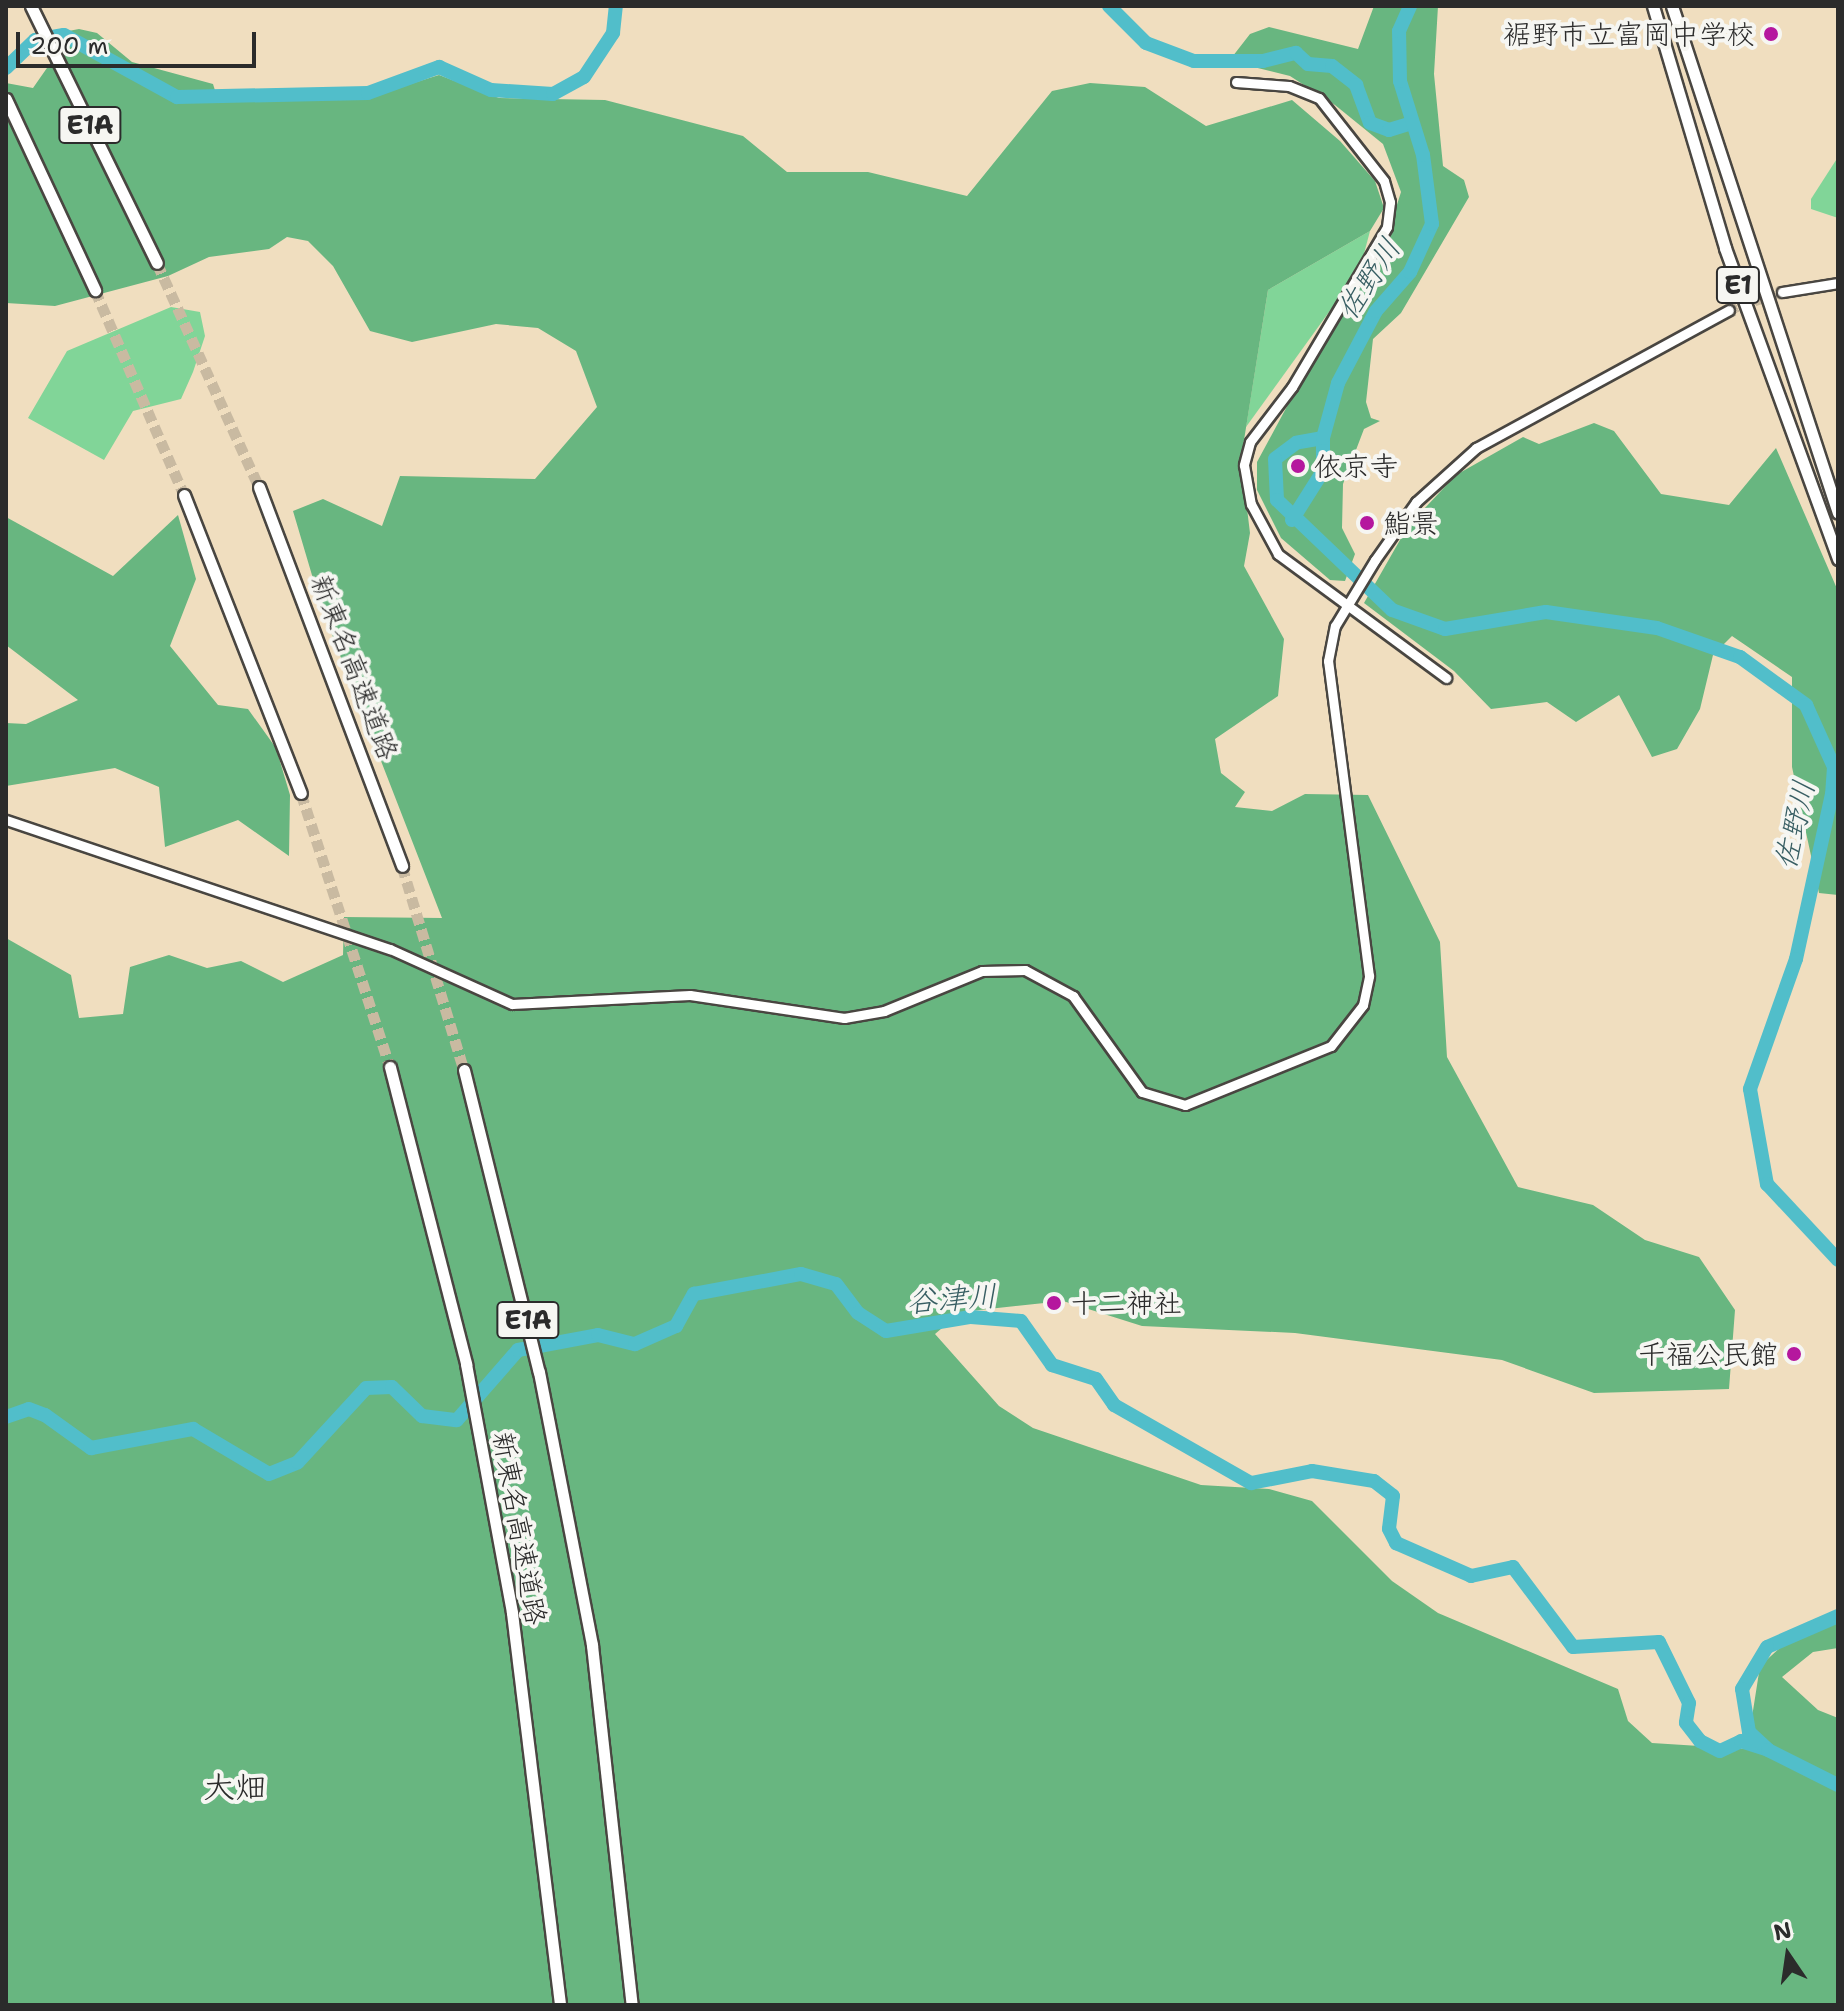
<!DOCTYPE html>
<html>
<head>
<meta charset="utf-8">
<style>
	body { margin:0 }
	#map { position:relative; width:1844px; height:2011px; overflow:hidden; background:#f0debf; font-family:"Shantell Sans","Klee One",sans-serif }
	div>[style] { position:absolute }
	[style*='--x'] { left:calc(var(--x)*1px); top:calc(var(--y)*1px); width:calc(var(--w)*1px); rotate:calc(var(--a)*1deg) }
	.green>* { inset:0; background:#81d598 }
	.forest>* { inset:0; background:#68b680 }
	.river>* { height:14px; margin:-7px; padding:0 7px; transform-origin:7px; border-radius:7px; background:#51beca }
	.secondary-tunnel>* { height:9px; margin-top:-4.5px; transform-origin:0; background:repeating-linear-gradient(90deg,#c9baa1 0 9px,transparent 0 13.5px) }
	.highway-tunnel>* { height:11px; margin-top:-5.5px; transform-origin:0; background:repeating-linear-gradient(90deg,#c9baa1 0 11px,transparent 0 16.5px) }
	.roads { filter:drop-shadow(2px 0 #494641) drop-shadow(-2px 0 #494641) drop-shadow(0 2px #494641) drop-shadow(0 -2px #494641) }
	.secondary>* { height:9px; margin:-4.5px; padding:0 4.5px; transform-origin:4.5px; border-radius:4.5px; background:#fff }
	.highway>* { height:11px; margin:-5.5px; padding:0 5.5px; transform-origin:5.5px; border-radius:5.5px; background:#fff }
	.dots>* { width:22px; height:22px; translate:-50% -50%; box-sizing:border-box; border:4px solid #f6f6f2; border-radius:50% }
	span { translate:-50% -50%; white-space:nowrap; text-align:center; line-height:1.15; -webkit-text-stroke:8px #f6f6f2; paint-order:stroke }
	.shield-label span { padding:2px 6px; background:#f6f6f2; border:2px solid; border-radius:6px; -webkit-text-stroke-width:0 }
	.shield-label { font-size:26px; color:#2b2b2b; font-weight:700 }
	.poi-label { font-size:28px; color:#2b2b2b }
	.right { translate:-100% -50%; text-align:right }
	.left { translate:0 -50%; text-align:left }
	.street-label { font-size:28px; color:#2b2b2b }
	.water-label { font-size:30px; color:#385e63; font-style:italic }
	.quarter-label { font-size:32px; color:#2b2b2b }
	.frame { position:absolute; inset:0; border:8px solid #2b2b2b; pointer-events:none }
	.north { position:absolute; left:1748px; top:1915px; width:80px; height:80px; -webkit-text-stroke:6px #f6f6f2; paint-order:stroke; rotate:347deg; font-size:22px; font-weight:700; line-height:32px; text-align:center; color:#2b2b2b }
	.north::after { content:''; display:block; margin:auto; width:28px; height:36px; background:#2b2b2b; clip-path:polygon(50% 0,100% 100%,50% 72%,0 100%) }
	.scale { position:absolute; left:16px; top:32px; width:240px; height:36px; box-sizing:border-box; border:4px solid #2b2b2b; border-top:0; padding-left:10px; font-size:24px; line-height:28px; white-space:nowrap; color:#2b2b2b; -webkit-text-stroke:6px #f6f6f2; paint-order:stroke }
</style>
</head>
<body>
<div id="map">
	<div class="green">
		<i style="clip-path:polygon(1838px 157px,1838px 218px,1811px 209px,1811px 199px)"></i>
		<i style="clip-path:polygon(1370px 231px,1360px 269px,1246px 427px,1268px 290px)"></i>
		<i style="clip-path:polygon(171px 307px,200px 312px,205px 336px,193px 372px,181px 399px,133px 411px,104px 460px,28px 418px,67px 351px)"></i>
	</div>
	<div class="forest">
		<i style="clip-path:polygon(1374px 6px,1438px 6px,1434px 74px,1443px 166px,1464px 180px,1469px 197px,1401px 313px,1373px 339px,1366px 402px,1371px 418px,1380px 421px,1364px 429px,1343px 484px,1342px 528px,1355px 554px,1345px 581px,1330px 580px,1281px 538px,1257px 490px,1257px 462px,1326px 334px,1382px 252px,1401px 192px,1383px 144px,1335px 105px,1290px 76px,1229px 61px,1250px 34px,1269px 27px,1358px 49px)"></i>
		<i style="clip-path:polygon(79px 29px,97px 33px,132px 62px,213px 84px,218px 100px,372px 96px,439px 75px,499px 98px,605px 100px,743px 136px,787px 172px,868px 172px,967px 196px,1052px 91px,1090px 83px,1145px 87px,1206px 126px,1292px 100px,1340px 141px,1375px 181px,1384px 208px,1370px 231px,1268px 290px,1241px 459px,1250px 533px,1244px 566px,1284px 639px,1278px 696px,1215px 739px,1221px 773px,1245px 792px,1235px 807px,1272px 811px,1305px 794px,1368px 795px,1440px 942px,1447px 1057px,1518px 1187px,1593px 1205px,1645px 1240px,1699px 1257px,1735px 1310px,1729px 1389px,1594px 1393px,1502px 1360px,1295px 1333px,1142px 1326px,1063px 1301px,961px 1312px,935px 1334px,999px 1406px,1033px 1428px,1201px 1485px,1269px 1489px,1312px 1501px,1392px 1581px,1438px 1613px,1618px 1689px,1628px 1721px,1652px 1743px,1747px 1749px,1760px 1666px,1783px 1645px,1838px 1622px,1838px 1648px,1813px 1652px,1782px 1677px,1818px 1710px,1838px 1718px,1838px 2005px,6px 2005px,6px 938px,71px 975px,79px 1018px,123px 1014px,130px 967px,169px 955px,207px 968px,241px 961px,283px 982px,343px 955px,344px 917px,442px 918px,322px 609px,293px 511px,323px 499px,382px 526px,400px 476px,535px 479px,597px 407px,576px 351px,538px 328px,496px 324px,412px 342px,370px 331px,333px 266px,308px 241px,287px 237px,269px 249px,209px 257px,168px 276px,55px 306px,6px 303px,6px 83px,33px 88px,63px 45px,58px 33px)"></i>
		<i style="clip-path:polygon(1594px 423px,1614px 431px,1661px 494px,1729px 505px,1776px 448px,1838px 591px,1838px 895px,1819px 893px,1792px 767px,1792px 677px,1732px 636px,1713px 655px,1700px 709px,1677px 749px,1652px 757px,1619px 695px,1576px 722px,1547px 702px,1491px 709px,1454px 671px,1364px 603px,1408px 526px,1456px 475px,1523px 437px,1539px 444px)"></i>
		<i style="clip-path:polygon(178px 515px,196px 579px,170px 646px,218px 705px,248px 709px,276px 748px,290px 795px,289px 856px,238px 820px,165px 847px,159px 787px,115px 768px,6px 786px,6px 723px,26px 724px,78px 700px,6px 645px,6px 517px,113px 576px)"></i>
	</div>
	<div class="river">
		<i style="--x:1109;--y:6;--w:52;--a:45"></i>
		<i style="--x:1146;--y:43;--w:51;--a:20.6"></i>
		<i style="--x:1194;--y:61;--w:69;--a:0"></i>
		<i style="--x:1263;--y:61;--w:34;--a:-14"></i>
		<i style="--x:1296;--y:53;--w:16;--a:43"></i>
		<i style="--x:1308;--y:64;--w:24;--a:5"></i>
		<i style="--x:1332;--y:66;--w:31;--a:38"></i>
		<i style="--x:1356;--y:85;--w:40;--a:69.8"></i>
		<i style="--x:1370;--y:123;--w:20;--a:20"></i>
		<i style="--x:1389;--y:130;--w:21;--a:-17"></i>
		<i style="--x:6;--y:68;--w:40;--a:-44"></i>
		<i style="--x:35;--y:40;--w:29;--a:-10"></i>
		<i style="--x:64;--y:35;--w:129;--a:28.8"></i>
		<i style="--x:177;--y:97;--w:191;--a:-1.2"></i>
		<i style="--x:368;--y:93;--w:76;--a:-20.1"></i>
		<i style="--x:439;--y:67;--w:57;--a:23.9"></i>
		<i style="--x:491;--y:90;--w:62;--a:3.7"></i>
		<i style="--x:553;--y:94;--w:35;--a:-29"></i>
		<i style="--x:584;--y:77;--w:53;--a:-56.6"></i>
		<i style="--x:613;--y:33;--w:27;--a:-84"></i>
		<i style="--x:1323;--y:438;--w:27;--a:170"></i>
		<i style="--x:1296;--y:443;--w:26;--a:143"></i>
		<i style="--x:1275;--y:459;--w:41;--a:87.2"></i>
		<i style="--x:1277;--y:500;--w:159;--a:43.7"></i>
		<i style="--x:1392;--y:610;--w:56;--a:19.7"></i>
		<i style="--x:1445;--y:629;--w:102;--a:-9.6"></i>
		<i style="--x:1546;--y:612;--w:112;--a:8.2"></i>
		<i style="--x:1657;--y:628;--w:88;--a:19.3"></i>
		<i style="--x:1740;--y:657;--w:82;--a:36"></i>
		<i style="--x:1806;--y:705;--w:68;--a:65.7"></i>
		<i style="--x:1834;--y:767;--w:27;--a:94"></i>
		<i style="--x:1832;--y:794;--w:169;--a:102.3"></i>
		<i style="--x:1796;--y:959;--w:138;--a:109.5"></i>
		<i style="--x:1750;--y:1089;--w:97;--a:79.9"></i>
		<i style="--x:1767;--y:1184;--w:104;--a:46.9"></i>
		<i style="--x:1292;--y:520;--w:58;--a:-57.7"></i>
		<i style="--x:1323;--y:471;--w:33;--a:-90"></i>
		<i style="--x:1323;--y:438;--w:57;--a:-74.7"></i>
		<i style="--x:1338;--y:383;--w:81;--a:-62.2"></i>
		<i style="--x:1376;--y:311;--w:52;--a:-48.9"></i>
		<i style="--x:1410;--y:272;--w:53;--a:-65.4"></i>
		<i style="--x:1432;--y:224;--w:70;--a:-97.4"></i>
		<i style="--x:1423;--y:155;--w:77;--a:-107.3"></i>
		<i style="--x:1400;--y:81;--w:50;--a:-91.1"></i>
		<i style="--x:1399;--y:31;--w:27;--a:-66"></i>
		<i style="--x:6;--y:1417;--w:24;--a:-19"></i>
		<i style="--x:29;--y:1409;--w:17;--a:21"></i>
		<i style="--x:45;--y:1415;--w:57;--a:35.7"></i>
		<i style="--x:91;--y:1448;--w:104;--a:-10.6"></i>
		<i style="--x:193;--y:1429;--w:88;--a:30.6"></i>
		<i style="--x:269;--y:1474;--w:31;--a:-22"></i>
		<i style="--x:298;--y:1462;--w:100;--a:-47.4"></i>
		<i style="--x:366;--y:1388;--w:26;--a:-2"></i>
		<i style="--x:392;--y:1387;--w:42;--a:44"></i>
		<i style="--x:422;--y:1416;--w:35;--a:7"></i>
		<i style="--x:457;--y:1420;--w:93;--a:-48.9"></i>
		<i style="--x:518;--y:1350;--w:81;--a:-10.6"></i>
		<i style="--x:598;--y:1335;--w:38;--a:14"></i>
		<i style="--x:635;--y:1344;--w:45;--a:-23.7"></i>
		<i style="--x:676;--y:1326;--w:37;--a:-61"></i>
		<i style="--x:694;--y:1294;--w:109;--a:-10.6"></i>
		<i style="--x:801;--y:1274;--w:36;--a:16"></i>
		<i style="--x:836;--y:1284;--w:36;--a:53"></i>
		<i style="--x:858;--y:1313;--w:33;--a:33"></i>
		<i style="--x:886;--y:1331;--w:86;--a:-9.4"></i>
		<i style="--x:971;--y:1317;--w:50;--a:4.6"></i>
		<i style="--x:1021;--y:1321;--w:54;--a:54.8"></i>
		<i style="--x:1052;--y:1365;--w:46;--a:17.7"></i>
		<i style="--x:1096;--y:1379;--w:32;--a:55"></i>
		<i style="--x:1114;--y:1405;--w:158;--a:29.7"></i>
		<i style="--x:1251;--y:1483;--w:62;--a:-11.1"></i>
		<i style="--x:1312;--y:1471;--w:63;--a:9.2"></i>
		<i style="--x:1374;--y:1481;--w:24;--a:38"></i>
		<i style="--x:1393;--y:1496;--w:33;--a:97"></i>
		<i style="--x:1389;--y:1529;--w:16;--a:63"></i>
		<i style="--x:1396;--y:1543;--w:82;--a:23.7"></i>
		<i style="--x:1471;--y:1576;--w:43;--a:-12.1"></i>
		<i style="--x:1513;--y:1567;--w:100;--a:53.1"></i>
		<i style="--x:1573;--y:1647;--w:86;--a:-3.3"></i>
		<i style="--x:1659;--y:1642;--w:68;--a:63.8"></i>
		<i style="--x:1689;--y:1703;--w:20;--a:99"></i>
		<i style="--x:1686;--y:1723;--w:23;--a:52"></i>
		<i style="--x:1700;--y:1741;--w:22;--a:27"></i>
		<i style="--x:1720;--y:1751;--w:23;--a:-25"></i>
		<i style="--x:1741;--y:1741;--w:28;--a:18"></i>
		<i style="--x:1838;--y:1616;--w:77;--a:156.4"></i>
		<i style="--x:1767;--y:1647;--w:49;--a:120.8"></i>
		<i style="--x:1742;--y:1689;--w:44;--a:80.8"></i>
		<i style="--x:1749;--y:1732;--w:26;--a:43"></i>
		<i style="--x:1768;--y:1750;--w:78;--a:26.6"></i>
	</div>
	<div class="secondary-tunnel">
		<i style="--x:1729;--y:310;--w:56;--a:-18.8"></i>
	</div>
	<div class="highway-tunnel">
		<i style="--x:157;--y:263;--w:246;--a:65.5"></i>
		<i style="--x:95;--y:290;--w:223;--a:66.5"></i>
		<i style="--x:301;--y:793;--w:288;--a:72"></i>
		<i style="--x:402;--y:866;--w:213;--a:73.1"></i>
	</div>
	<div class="roads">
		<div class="secondary">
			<i style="--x:1236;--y:82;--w:53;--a:4.3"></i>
			<i style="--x:1289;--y:86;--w:32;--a:22"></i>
			<i style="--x:1319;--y:98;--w:105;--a:51.9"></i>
			<i style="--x:1384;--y:181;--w:22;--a:74"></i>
			<i style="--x:1390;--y:202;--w:25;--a:97"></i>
			<i style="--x:1387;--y:227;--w:186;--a:120.7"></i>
			<i style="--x:1292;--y:387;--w:69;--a:127.4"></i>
			<i style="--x:1250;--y:442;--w:24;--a:105"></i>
			<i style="--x:1244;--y:465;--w:40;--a:80"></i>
			<i style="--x:1251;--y:504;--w:57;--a:61.6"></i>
			<i style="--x:1278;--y:554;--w:209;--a:36.4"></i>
			<i style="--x:1782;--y:292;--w:57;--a:-9.1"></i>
			<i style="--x:6;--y:820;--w:405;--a:18.6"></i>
			<i style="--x:390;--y:949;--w:134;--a:24.3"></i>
			<i style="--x:512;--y:1004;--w:178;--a:-2.9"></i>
			<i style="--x:690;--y:995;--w:156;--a:8.5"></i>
			<i style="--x:844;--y:1018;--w:41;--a:-9.9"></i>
			<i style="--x:884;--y:1011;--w:106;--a:-22.2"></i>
			<i style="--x:982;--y:971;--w:43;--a:-1.3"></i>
			<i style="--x:1025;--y:970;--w:55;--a:28.4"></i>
			<i style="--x:1073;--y:996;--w:118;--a:54.3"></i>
			<i style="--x:1142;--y:1092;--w:45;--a:16.8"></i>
			<i style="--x:1185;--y:1105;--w:157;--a:-22"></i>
			<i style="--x:1331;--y:1046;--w:52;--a:-52"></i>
			<i style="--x:1363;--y:1005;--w:30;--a:-78"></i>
			<i style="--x:1369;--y:976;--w:318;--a:-97.4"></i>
			<i style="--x:1328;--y:661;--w:36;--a:-79"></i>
			<i style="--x:1335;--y:626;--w:77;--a:-58.8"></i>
			<i style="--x:1375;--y:560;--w:71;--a:-54.7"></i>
			<i style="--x:1416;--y:502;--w:81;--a:-42"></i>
			<i style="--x:1476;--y:448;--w:288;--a:-28.6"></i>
		</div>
		<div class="highway">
			<i style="--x:31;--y:6;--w:286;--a:63.9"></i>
			<i style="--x:1653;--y:6;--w:252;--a:73.4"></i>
			<i style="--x:1725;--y:248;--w:331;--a:70"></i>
			<i style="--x:1672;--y:6;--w:533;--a:71.87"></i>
			<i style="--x:6;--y:99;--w:211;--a:65"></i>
			<i style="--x:259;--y:487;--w:405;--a:69.3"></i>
			<i style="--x:184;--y:495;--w:320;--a:68.6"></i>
			<i style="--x:390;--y:1067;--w:307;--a:75.6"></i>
			<i style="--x:466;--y:1364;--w:253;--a:79.5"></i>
			<i style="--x:512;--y:1613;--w:395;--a:83"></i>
			<i style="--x:464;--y:1070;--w:311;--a:76.1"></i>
			<i style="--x:539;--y:1372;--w:278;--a:79"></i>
			<i style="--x:592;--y:1645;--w:362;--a:83.7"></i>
		</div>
	</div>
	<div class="dots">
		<i style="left:1771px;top:34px;background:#b5179e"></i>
		<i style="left:1298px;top:466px;background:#b5179e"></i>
		<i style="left:1367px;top:523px;background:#b5179e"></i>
		<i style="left:1054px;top:1303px;background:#b5179e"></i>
		<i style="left:1794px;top:1354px;background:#b5179e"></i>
	</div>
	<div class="shield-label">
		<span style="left:90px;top:125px">E1A</span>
		<span style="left:1738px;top:285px">E1</span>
		<span style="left:528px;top:1320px">E1A</span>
	</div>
	<div class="poi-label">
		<span class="right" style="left:1755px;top:34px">裾野市立富岡中学校</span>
		<span class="left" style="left:1314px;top:466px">依京寺</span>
		<span class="left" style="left:1383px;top:523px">鮨景</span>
		<span class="left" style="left:1070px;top:1303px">十二神社</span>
		<span class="right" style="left:1778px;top:1354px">千福公民館</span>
	</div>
	<div class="street-label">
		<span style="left:355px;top:667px;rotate:69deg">新東名高速道路</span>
		<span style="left:520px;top:1528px;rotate:80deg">新東名高速道路</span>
	</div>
	<div class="water-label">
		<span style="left:1369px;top:279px;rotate:-57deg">佐野川</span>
		<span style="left:1795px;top:825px;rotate:-77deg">佐野川</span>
		<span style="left:952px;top:1299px;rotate:-4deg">谷津川</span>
	</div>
	<div class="quarter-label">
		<span style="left:235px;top:1787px">大畑</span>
	</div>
	<div class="frame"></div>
	<div class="north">N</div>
	<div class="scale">200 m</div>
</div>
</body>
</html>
